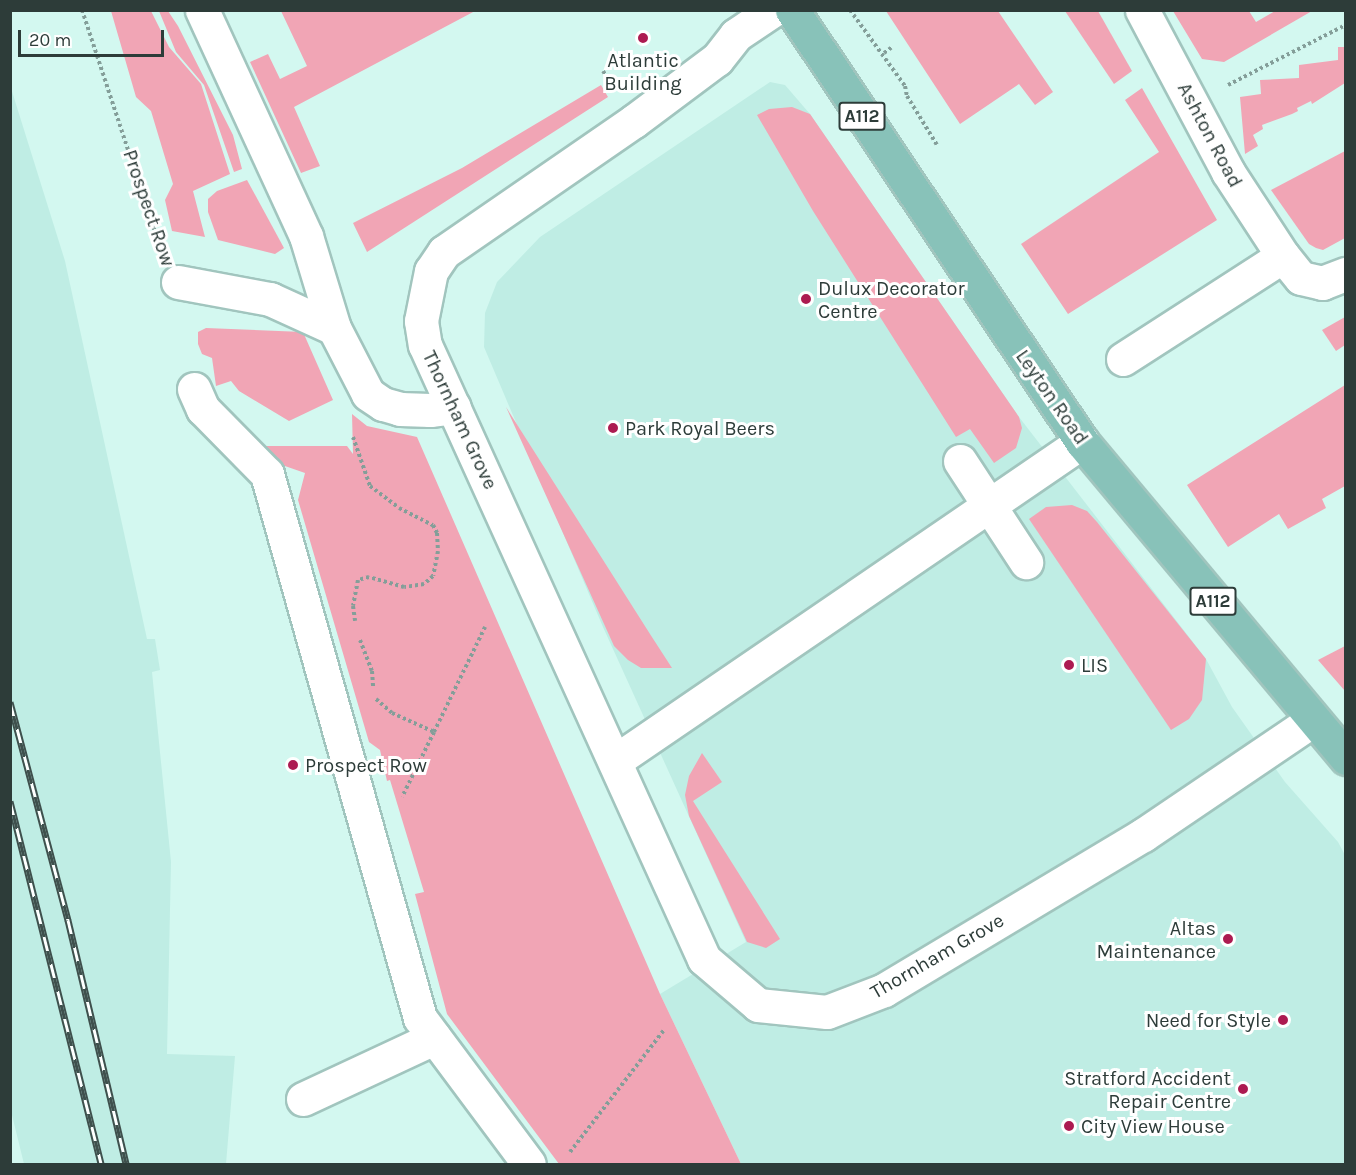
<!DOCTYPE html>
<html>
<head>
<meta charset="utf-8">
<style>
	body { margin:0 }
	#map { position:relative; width:1356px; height:1175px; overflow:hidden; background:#d3f8f0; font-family:Karla,sans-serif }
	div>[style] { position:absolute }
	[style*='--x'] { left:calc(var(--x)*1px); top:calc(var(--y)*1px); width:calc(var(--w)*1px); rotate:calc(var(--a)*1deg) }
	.built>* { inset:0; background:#bfede4 }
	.green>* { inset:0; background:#f1a5b5 }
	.path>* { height:4px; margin-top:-2px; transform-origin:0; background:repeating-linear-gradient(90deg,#849e99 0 3px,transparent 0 6px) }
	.roads { filter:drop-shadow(2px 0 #a1c5be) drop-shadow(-2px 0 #a1c5be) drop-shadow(0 2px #a1c5be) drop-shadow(0 -2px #a1c5be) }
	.minor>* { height:33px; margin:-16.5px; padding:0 16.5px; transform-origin:16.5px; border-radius:16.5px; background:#fff }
	.major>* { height:33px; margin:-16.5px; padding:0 16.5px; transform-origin:16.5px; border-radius:16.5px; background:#88c2b9 }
	.rail>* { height:7px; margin-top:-3.5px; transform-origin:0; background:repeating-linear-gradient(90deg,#fff 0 14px,#3f504d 0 28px); box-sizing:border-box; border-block:2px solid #3f504d }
	.dots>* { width:16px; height:16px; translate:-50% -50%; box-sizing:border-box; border:3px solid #fff; border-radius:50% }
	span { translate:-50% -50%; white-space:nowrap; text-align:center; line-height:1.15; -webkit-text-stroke:6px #fff; paint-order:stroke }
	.shield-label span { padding:2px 4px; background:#fff; border:2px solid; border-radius:4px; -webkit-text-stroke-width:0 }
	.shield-label { font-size:18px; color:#2d3c39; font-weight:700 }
	.poi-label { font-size:20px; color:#2d3c39 }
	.left { translate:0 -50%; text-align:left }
	.right { translate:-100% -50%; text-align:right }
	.street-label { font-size:20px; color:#2d3c39 }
	.frame { position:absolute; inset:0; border:12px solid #2d3c39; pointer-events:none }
	.scale { position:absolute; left:18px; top:30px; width:146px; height:27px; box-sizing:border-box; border:3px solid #2d3c39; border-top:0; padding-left:8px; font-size:18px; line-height:21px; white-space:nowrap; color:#2d3c39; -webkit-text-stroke:4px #fff; paint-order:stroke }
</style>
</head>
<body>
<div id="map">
	<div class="built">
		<i style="clip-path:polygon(770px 82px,785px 85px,810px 114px,1019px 417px,1206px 659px,1232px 707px,1285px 782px,1338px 842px,1346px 857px,1345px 1164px,741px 1164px,660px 994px,746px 942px,603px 627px,484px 347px,485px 313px,497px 282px,540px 237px)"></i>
		<i style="clip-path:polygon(10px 85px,65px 261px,147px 639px,155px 639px,160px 670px,152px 672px,171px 862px,167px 1054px,235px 1056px,226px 1164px,24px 1164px,11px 1111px)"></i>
	</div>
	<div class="green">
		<i style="clip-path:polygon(111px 11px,151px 11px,169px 47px,201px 84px,230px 174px,193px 191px,205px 237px,172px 231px,165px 200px,173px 184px,151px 111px,136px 97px)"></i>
		<i style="clip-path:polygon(159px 11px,168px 11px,178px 26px,233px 135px,242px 169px,234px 172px,204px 85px,176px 52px)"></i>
		<i style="clip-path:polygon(281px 11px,475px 11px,294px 107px,320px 166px,301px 173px,250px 62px,268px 54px,280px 79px,307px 66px)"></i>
		<i style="clip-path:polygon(886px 11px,998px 11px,1053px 92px,1035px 105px,1019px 84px,960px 124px)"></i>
		<i style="clip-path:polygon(1065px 11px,1098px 11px,1132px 71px,1114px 84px)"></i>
		<i style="clip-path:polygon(1173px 11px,1249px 11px,1256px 22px,1275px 11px,1312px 11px,1224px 62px,1202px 59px)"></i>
		<i style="clip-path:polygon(1338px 47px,1345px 47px,1345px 83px,1312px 104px,1311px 101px,1297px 108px,1298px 111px,1292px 114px,1262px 125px,1263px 129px,1253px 135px,1258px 146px,1245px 154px,1240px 97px,1261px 94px,1260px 80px,1299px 78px,1299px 65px,1338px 60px)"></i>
		<i style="clip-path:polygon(601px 85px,608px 97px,367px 252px,353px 223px,462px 168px)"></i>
		<i style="clip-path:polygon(1142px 88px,1217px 220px,1068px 314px,1021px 244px,1159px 152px,1125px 100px)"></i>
		<i style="clip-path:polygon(792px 107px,810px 114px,1019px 417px,1022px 428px,1016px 448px,994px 463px,970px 429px,956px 437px,813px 211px,757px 115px,769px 109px)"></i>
		<i style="clip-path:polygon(1345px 151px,1345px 238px,1323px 250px,1316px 248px,1309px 244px,1271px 190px)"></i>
		<i style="clip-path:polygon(247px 180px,284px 248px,275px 254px,218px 240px,208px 212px,208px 199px,217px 191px)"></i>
		<i style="clip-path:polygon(1345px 317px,1345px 345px,1336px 351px,1322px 330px)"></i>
		<i style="clip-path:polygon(206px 328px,303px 332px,333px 400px,289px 421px,239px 391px,231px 381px,216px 386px,212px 358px,202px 354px,198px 344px,198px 332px)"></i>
		<i style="clip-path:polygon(1345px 385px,1345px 486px,1322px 499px,1326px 508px,1288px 529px,1279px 514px,1228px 547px,1187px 485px)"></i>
		<i style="clip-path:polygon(506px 407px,650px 634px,672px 668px,641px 668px,628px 660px,614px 646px)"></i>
		<i style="clip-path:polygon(352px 414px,367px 426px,417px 437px,660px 994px,741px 1164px,559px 1164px,447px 1014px,415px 894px,424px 892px,390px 780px,387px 781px,380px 750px,369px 742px,298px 500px,305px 473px,259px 457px,254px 446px,347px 446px,353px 454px)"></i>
		<i style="clip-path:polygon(1072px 505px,1087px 511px,1097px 522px,1206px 659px,1202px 700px,1189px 719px,1171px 730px,1029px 519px,1046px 507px)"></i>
		<i style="clip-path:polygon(1345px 646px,1345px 691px,1318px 660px)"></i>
		<i style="clip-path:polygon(702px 753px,722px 782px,693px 801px,780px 939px,766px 948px,747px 942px,689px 816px,685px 795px,689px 776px)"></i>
	</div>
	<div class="path">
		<i style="--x:82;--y:10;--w:246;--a:71.8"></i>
		<i style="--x:850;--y:10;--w:94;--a:54.1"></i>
		<i style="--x:905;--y:86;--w:10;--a:79"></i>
		<i style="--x:907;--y:96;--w:57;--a:58.5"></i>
		<i style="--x:884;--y:53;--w:9;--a:-36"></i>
		<i style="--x:603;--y:71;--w:17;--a:57"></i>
		<i style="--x:1228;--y:85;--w:132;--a:-27"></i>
		<i style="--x:353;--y:437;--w:52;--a:70.9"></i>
		<i style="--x:370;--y:486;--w:36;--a:37"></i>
		<i style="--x:399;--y:508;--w:38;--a:27"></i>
		<i style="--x:433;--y:525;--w:9;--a:63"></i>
		<i style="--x:437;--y:533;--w:18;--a:87"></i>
		<i style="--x:438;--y:551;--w:25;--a:101"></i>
		<i style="--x:433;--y:576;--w:12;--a:138"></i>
		<i style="--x:424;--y:584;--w:20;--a:171"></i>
		<i style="--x:404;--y:587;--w:36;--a:-164"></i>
		<i style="--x:369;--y:577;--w:11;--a:165"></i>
		<i style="--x:358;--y:580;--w:26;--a:101"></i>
		<i style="--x:353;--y:606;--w:15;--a:82"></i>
		<i style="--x:360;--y:640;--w:33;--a:69"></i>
		<i style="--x:372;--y:671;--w:16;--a:86"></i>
		<i style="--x:376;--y:699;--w:21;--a:41"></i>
		<i style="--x:392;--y:713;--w:46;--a:24.3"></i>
		<i style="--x:434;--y:732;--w:72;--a:116.2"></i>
		<i style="--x:434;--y:732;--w:117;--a:-64.1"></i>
		<i style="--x:570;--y:1152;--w:154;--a:-52.4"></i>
	</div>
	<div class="roads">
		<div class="minor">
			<i style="--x:202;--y:10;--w:249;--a:65.3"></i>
			<i style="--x:306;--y:236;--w:96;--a:73.1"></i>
			<i style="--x:334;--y:328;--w:74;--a:62.7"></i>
			<i style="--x:368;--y:394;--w:18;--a:34"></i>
			<i style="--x:383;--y:404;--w:18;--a:16"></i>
			<i style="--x:400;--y:409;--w:30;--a:2"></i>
			<i style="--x:430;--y:410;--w:24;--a:-7"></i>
			<i style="--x:773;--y:10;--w:45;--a:146"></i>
			<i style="--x:736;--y:35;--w:31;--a:128"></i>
			<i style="--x:717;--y:59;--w:104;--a:143.2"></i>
			<i style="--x:634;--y:121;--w:231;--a:145.4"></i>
			<i style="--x:444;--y:252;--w:23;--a:124"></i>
			<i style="--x:431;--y:271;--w:51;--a:101.3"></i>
			<i style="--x:421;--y:321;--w:24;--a:81"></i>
			<i style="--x:425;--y:345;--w:674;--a:65.56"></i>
			<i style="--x:704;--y:959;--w:71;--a:40.4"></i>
			<i style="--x:758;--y:1005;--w:69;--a:5.8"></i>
			<i style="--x:827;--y:1012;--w:61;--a:-21.1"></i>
			<i style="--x:884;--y:990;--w:302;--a:-30.9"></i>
			<i style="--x:1143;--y:835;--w:205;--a:-34.1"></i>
			<i style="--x:1142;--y:10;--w:183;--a:62"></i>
			<i style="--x:1228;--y:172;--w:100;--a:56.8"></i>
			<i style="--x:1283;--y:256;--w:28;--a:51"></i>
			<i style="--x:1301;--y:278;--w:22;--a:13"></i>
			<i style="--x:1322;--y:283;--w:26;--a:-21"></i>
			<i style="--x:178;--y:282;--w:94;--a:10.5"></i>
			<i style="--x:270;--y:299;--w:70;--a:24.4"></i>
			<i style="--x:1123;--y:359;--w:190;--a:-32.8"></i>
			<i style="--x:194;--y:389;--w:22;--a:66"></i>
			<i style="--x:203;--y:409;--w:91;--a:45.4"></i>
			<i style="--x:267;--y:474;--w:565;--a:74.29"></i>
			<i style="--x:420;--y:1018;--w:182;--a:53.3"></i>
			<i style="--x:960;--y:461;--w:121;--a:56.8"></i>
			<i style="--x:615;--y:761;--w:566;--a:-34.34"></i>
			<i style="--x:303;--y:1099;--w:145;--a:-25"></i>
		</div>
		<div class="major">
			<i style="--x:792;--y:10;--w:520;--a:56.13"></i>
			<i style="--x:1082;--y:442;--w:412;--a:50.1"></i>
		</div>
	</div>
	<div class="rail">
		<i style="--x:10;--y:702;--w:226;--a:75.1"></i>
		<i style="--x:68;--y:920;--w:251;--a:76.6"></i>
		<i style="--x:10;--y:801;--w:374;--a:75.9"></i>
	</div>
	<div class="dots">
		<i style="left:643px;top:38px;background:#ac1b51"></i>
		<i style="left:806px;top:299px;background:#ac1b51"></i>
		<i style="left:613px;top:428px;background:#ac1b51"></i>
		<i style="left:1069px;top:665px;background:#ac1b51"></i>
		<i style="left:293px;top:765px;background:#ac1b51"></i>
		<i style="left:1228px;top:939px;background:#ac1b51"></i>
		<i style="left:1283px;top:1020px;background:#ac1b51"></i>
		<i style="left:1243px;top:1089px;background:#ac1b51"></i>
		<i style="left:1069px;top:1126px;background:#ac1b51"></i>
	</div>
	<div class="shield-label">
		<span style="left:862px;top:116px">A112</span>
		<span style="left:1213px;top:601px">A112</span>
	</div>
	<div class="poi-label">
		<span style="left:643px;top:72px">Atlantic<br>Building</span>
		<span class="left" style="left:818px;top:300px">Dulux Decorator<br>Centre</span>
		<span class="left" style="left:625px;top:428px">Park Royal Beers</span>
		<span class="left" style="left:1081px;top:665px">LIS</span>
		<span class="left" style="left:305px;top:765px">Prospect Row</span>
		<span class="right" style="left:1216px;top:940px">Altas<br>Maintenance</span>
		<span class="right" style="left:1271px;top:1020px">Need for Style</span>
		<span class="right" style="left:1231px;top:1090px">Stratford Accident<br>Repair Centre</span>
		<span class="left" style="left:1081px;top:1126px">City View House</span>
	</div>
	<div class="street-label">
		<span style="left:1210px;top:135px;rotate:62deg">Ashton Road</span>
		<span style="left:149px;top:208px;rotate:71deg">Prospect Row</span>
		<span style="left:1052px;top:397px;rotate:55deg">Leyton Road</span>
		<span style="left:460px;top:420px;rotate:65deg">Thornham Grove</span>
		<span style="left:937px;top:956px;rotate:-30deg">Thornham Grove</span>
	</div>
	<div class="frame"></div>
	<div class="scale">20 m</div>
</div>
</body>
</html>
